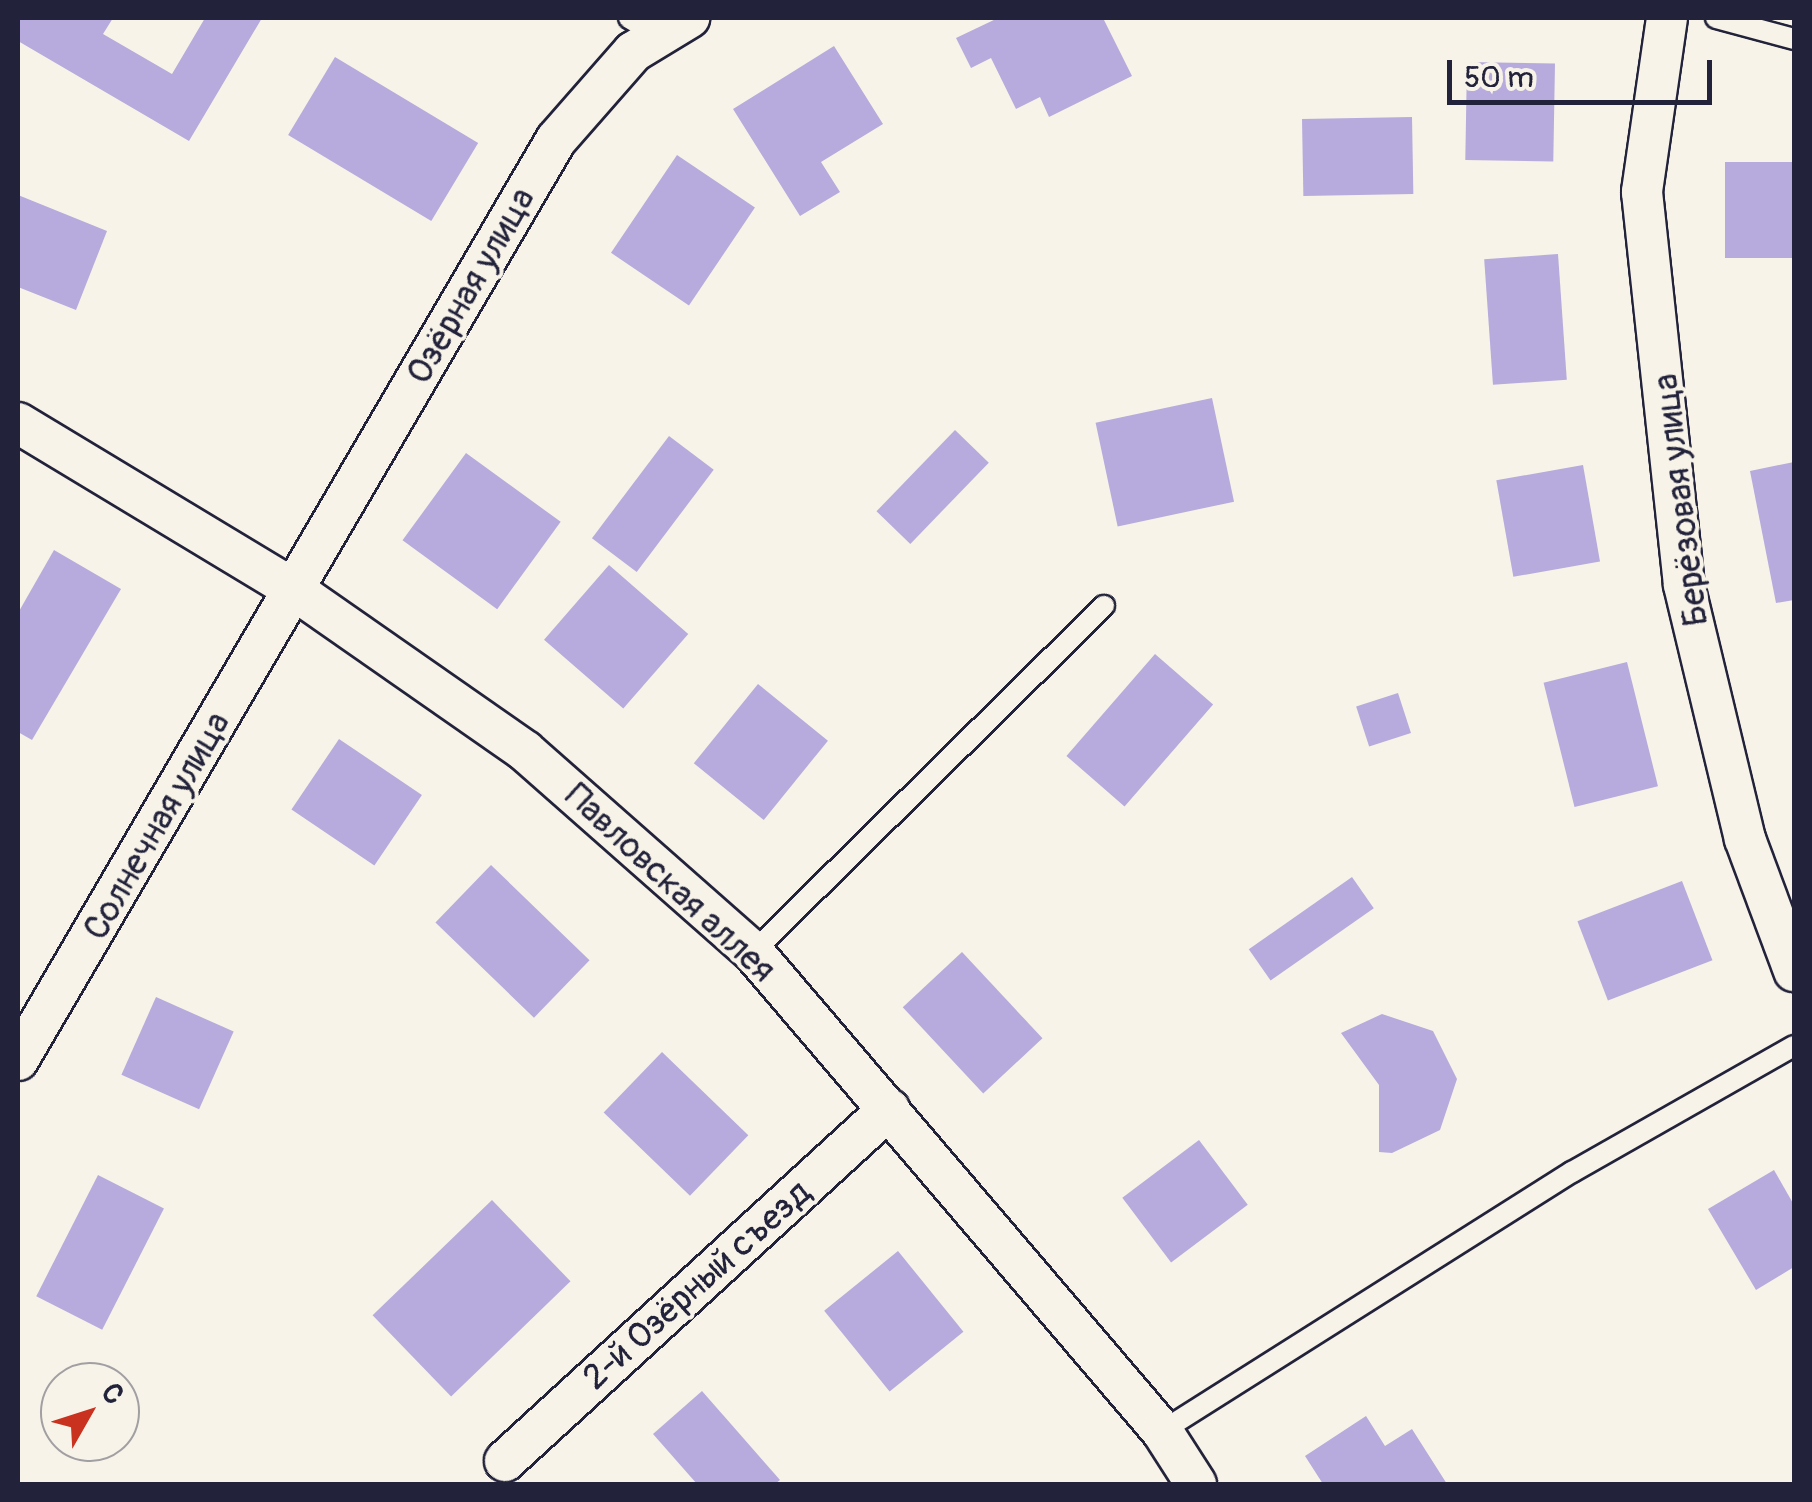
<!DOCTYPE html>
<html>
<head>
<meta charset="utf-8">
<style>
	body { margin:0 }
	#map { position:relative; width:1812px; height:1502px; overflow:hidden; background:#f7f3e8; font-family:Pangolin,sans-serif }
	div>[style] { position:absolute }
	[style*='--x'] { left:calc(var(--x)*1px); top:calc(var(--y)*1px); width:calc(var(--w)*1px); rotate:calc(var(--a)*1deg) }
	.building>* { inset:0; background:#b6abdc; transform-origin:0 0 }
	.roads { filter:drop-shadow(2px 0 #22223b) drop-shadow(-2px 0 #22223b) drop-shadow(0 2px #22223b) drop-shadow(0 -2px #22223b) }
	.lane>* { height:20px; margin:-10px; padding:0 10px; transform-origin:10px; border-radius:10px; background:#f7f3e8 }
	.street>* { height:40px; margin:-20px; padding:0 20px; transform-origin:20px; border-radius:20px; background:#f7f3e8 }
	span { translate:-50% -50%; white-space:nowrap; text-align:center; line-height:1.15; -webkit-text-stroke:8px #f7f3e8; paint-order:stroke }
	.street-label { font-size:35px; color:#22223b }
	.frame { position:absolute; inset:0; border:20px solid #22223b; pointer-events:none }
	.north { position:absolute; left:40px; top:1362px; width:100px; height:100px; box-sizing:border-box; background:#f7f3e8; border:2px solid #a29fa3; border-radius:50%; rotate:51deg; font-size:28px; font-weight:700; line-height:40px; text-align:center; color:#22223b }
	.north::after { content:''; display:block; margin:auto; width:35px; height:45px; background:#c8321e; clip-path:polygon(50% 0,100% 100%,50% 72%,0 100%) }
	.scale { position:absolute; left:1447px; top:60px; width:265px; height:45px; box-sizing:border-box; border:5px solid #22223b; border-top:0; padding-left:12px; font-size:30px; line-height:35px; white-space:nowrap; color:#22223b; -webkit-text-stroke:8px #f7f3e8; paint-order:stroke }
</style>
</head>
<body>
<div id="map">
	<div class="building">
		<i style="clip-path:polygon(18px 18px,113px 18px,103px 34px,172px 74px,205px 18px,262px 18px,189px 141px,18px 41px)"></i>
		<i style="clip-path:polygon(998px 18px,1103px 18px,1132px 76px,1049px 117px,1040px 97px,1016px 109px,991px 58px,971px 68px,956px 38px)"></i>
		<i style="clip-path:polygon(834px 46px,883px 124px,821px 162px,840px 192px,800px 216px,733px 109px)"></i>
		<i style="left:335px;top:57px;width:167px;height:91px;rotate:31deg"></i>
		<i style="left:1467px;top:62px;width:88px;height:98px;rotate:1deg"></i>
		<i style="left:1412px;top:117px;width:77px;height:110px;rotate:89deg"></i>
		<i style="left:677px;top:155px;width:94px;height:118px;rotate:34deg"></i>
		<i style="left:1794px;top:162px;width:96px;height:69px;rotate:90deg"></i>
		<i style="clip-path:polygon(18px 195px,107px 231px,76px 310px,18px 287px)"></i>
		<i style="left:1558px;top:254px;width:126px;height:74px;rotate:86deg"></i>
		<i style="left:1212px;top:398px;width:106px;height:119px;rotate:78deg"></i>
		<i style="left:955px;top:430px;width:47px;height:113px;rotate:44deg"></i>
		<i style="left:669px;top:436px;width:56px;height:128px;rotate:37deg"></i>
		<i style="left:466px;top:453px;width:117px;height:108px;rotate:36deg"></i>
		<i style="clip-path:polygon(1794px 462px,1794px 600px,1776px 603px,1750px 471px)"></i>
		<i style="left:1583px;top:465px;width:98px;height:88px;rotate:80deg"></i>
		<i style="clip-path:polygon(54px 550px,121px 589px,32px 740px,18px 732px,18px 613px)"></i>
		<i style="left:609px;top:565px;width:105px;height:99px;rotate:41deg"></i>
		<i style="left:1155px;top:654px;width:77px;height:135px;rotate:41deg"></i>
		<i style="left:1627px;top:662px;width:128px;height:86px;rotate:76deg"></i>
		<i style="left:758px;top:684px;width:90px;height:102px;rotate:39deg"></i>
		<i style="left:1398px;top:693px;width:42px;height:44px;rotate:72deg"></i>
		<i style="left:339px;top:739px;width:100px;height:85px;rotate:34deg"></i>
		<i style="left:491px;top:865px;width:137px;height:80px;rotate:44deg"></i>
		<i style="left:1352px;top:877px;width:38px;height:126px;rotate:55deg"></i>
		<i style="left:1682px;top:881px;width:85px;height:112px;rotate:69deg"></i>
		<i style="left:962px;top:952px;width:118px;height:81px;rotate:47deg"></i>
		<i style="left:156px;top:997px;width:85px;height:85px;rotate:24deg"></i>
		<i style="clip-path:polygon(1382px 1014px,1433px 1031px,1457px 1079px,1440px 1130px,1392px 1153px,1379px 1152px,1379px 1085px,1341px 1033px)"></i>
		<i style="left:662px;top:1052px;width:120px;height:84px;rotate:44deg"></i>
		<i style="left:1199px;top:1140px;width:81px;height:96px;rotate:53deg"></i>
		<i style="clip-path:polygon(1774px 1170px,1794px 1205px,1794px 1267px,1756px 1290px,1708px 1209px)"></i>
		<i style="left:98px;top:1175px;width:74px;height:136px;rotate:27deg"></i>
		<i style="left:492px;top:1200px;width:113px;height:166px;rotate:46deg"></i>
		<i style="left:898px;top:1251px;width:104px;height:95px;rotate:51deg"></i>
		<i style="clip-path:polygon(702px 1391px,780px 1480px,775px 1484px,697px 1484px,653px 1434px)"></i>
		<i style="clip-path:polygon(1366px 1416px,1385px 1446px,1412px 1429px,1447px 1484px,1323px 1484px,1305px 1456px)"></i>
	</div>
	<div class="roads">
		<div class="lane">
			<i style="--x:629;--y:18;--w:34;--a:30"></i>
			<i style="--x:1716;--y:18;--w:81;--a:15.1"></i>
			<i style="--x:753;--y:952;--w:493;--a:-44.6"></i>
			<i style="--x:1162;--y:1431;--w:485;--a:-32.3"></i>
			<i style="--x:1572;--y:1172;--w:255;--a:-29.6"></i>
		</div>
		<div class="street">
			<i style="--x:1667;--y:18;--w:176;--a:98.2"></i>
			<i style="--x:1642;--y:192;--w:395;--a:83.9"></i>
			<i style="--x:1684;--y:585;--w:261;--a:76.5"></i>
			<i style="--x:1745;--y:839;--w:141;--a:69.6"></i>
			<i style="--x:18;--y:423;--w:321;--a:31.1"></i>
			<i style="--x:293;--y:589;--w:283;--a:34.9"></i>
			<i style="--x:525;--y:751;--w:304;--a:41.4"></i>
			<i style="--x:753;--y:952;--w:630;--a:49.51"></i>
			<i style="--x:1162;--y:1431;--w:63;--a:57.3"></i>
			<i style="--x:18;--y:1060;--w:1066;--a:-59.68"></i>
			<i style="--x:556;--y:140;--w:117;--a:-48.8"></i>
			<i style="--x:633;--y:52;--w:66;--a:-31.3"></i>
			<i style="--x:505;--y:1461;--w:521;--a:-42.51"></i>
		</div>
	</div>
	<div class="street-label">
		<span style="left:471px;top:286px;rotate:-60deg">Озёрная улица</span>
		<span style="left:1681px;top:500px;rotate:-97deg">Берёзовая улица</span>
		<span style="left:157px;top:826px;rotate:-60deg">Солнечная улица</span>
		<span style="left:670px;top:883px;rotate:43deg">Павловская аллея</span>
		<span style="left:697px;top:1285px;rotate:-42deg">2-й Озёрный съезд</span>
	</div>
	<div class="frame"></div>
	<div class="north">С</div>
	<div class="scale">50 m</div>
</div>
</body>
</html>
